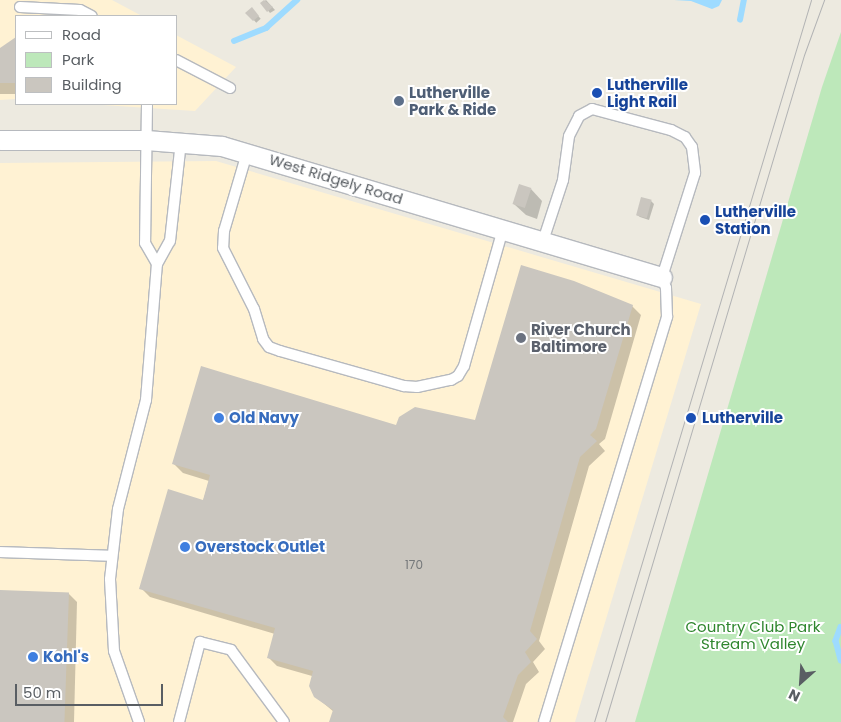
<!DOCTYPE html>
<html>
<head>
<meta charset="utf-8">
<style>
	body { margin:0 }
	#map { position:relative; width:841px; height:722px; overflow:hidden; background:#edeae0; font-family:Poppins,sans-serif }
	div>[style] { position:absolute }
	[style*='--x'] { left:calc(var(--x)*1px); top:calc(var(--y)*1px); width:calc(var(--w)*1px); rotate:calc(var(--a)*1deg) }
	.commercial>* { inset:0; background:#fff2d3 }
	.green>* { inset:0; background:#bde8ba }
	.water>* { inset:0; background:#9edbff }
	.shadow>* { inset:0; background:#0003; transform-origin:0 0 }
	.stream>* { height:5.5px; margin:-2.75px; padding:0 2.75px; transform-origin:2.75px; border-radius:2.75px; background:#9edbff }
	.building>* { inset:0; background:#cac6bf; transform-origin:0 0 }
	.roads { filter:drop-shadow(1px 0 #b6b9be) drop-shadow(-1px 0 #b6b9be) drop-shadow(0 1px #b6b9be) drop-shadow(0 -1px #b6b9be) }
	.lane>* { height:10px; margin:-5px; padding:0 5px; transform-origin:5px; border-radius:5px; background:#fff }
	.street>* { height:19px; margin:-9.5px; padding:0 9.5px; transform-origin:9.5px; border-radius:9.5px; background:#fff }
	.tram>* { height:1px; margin:-0.5px; padding:0 0.5px; transform-origin:0.5px; border-radius:0.5px; background:#b2b3b4 }
	.dots>* { width:14px; height:14px; translate:-50% -50%; box-sizing:border-box; border:2px solid #fff; border-radius:50% }
	span { translate:-50% -50%; white-space:nowrap; text-align:center; line-height:1.15; -webkit-text-stroke:4px #fff; paint-order:stroke }
	.number-label { font-size:12px; color:#75787a }
	.number-label span { -webkit-text-stroke-width:0 }
	.transit-label { font-size:15px; color:#164399; font-weight:700 }
	.left { translate:0 -50%; text-align:left }
	.service-label { font-size:15px; color:#4e5e75; font-weight:700 }
	.street-label { font-size:15px; color:#595e63 }
	.worship-label { font-size:15px; color:#5b616d; font-weight:700 }
	.shop-label { font-size:15px; color:#366cbe; font-weight:700 }
	.park-label { font-size:15px; color:#2f862e }
	.legend { position:absolute; left:15px; top:15px; width:162px; height:90px; box-sizing:border-box; background:#fff; border:1px solid #bdbfc1; margin:0; padding:6px 9px; list-style:none; font-size:15px; color:#595e63 }
	.legend li { display:flex; align-items:center; gap:10px; height:25px }
	.legend b { width:25px; border:1px solid #bdbfc1 }
	.north { position:absolute; left:776px; top:657px; width:50px; height:50px; -webkit-text-stroke:4px #fff; paint-order:stroke; rotate:206deg; font-size:14px; font-weight:700; line-height:20px; text-align:center; color:#595e63 }
	.north::after { content:''; display:block; margin:auto; width:18px; height:22px; background:#595e63; clip-path:polygon(50% 0,100% 100%,50% 72%,0 100%) }
	.scale { position:absolute; left:15px; top:684px; width:148px; height:22px; box-sizing:border-box; border:2px solid #595e63; border-top:0; padding-left:6px; font-size:15px; line-height:18px; white-space:nowrap; color:#595e63; -webkit-text-stroke:4px #fff; paint-order:stroke }
</style>
</head>
<body>
<div id="map">
	<div class="commercial">
		<i style="clip-path:polygon(0 0,112px 0,142px 16px,16px 16px,16px 99px,0 100px)"></i>
		<i style="clip-path:polygon(176px 35px,236px 67px,195px 111px,87px 104px,176px 104px)"></i>
		<i style="clip-path:polygon(216px 161px,701px 304px,575px 722px,0 722px,0 163px)"></i>
	</div>
	<div class="green">
		<i style="clip-path:polygon(841px 32px,841px 722px,635px 722px,822px 87px)"></i>
	</div>
	<div class="water">
		<i style="clip-path:polygon(674px 0,722px 0,719px 6px,712px 9px,691px 1px)"></i>
	</div>
	<div class="shadow">
		<i style="clip-path:polygon(266px 0,275px 10px,270px 13px,262px 3px)"></i>
		<i style="left:252px;top:9px;width:13px;height:6px;rotate:48deg"></i>
		<i style="clip-path:polygon(16px 39px,16px 94px,0 94px,0 50px)"></i>
		<i style="clip-path:polygon(531px 189px,542px 201px,537px 219px,526px 215px,514px 204px)"></i>
		<i style="clip-path:polygon(651px 201px,654px 204px,649px 220px,640px 217px,637px 215px)"></i>
		<i style="clip-path:polygon(632px 306px,641px 315px,605px 439px,599px 444px,605px 451px,589px 466px,539px 641px,545px 649px,533px 662px,539px 672px,526px 684px,513px 722px,331px 722px,334px 712px,315px 696px,312px 676px,277px 666px,268px 657px,275px 634px,150px 597px,141px 588px,203px 501px,209px 481px,183px 473px,174px 464px,396px 426px,476px 422px)"></i>
		<i style="clip-path:polygon(0 591px,68px 593px,77px 602px,74px 722px,0 722px)"></i>
	</div>
	<div class="stream">
		<i style="--x:740;--y:20;--w:20;--a:-79"></i>
		<i style="--x:234;--y:41;--w:35;--a:-22"></i>
		<i style="--x:266;--y:28;--w:42;--a:-42.1"></i>
		<i style="--x:841;--y:627;--w:15;--a:110"></i>
		<i style="--x:836;--y:641;--w:20;--a:75"></i>
	</div>
	<div class="building">
		<i style="clip-path:polygon(264px 0,273px 7px,267px 12px,260px 3px)"></i>
		<i style="clip-path:polygon(252px 7px,259px 16px,253px 21px,245px 13px)"></i>
		<i style="clip-path:polygon(16px 37px,16px 83px,0 83px,0 48px)"></i>
		<i style="left:519px;top:184px;width:13px;height:21px;rotate:18deg"></i>
		<i style="left:641px;top:197px;width:11px;height:19px;rotate:15deg"></i>
		<i style="clip-path:polygon(521px 265px,574px 281px,633px 305px,596px 429px,590px 435px,597px 441px,580px 457px,530px 631px,537px 639px,525px 652px,531px 662px,518px 675px,503px 717px,508px 722px,329px 722px,333px 710px,314px 697px,309px 686px,313px 671px,267px 658px,275px 628px,139px 589px,168px 489px,203px 500px,210px 475px,172px 464px,201px 366px,396px 425px,399px 417px,415px 407px,475px 420px)"></i>
		<i style="left:0;top:590px;width:69px;height:132px;rotate:2deg"></i>
	</div>
	<div class="roads">
		<div class="lane">
			<i style="--x:20;--y:7;--w:60;--a:2.9"></i>
			<i style="--x:80;--y:10;--w:13;--a:27"></i>
			<i style="--x:176;--y:60;--w:61;--a:27.4"></i>
			<i style="--x:147;--y:104;--w:139;--a:90.8"></i>
			<i style="--x:145;--y:243;--w:24;--a:60"></i>
			<i style="--x:247;--y:153;--w:81;--a:106.4"></i>
			<i style="--x:224;--y:231;--w:17;--a:93"></i>
			<i style="--x:223;--y:248;--w:68;--a:63.1"></i>
			<i style="--x:254;--y:309;--w:31;--a:73"></i>
			<i style="--x:263;--y:339;--w:10;--a:53"></i>
			<i style="--x:269;--y:347;--w:12;--a:20"></i>
			<i style="--x:280;--y:351;--w:129;--a:15.8"></i>
			<i style="--x:404;--y:386;--w:13;--a:4"></i>
			<i style="--x:417;--y:387;--w:35;--a:-12"></i>
			<i style="--x:451;--y:380;--w:8;--a:-30"></i>
			<i style="--x:458;--y:376;--w:12;--a:-59"></i>
			<i style="--x:464;--y:366;--w:142;--a:-74.1"></i>
			<i style="--x:543;--y:241;--w:64;--a:-71.8"></i>
			<i style="--x:563;--y:180;--w:44;--a:-82.2"></i>
			<i style="--x:569;--y:136;--w:22;--a:-63"></i>
			<i style="--x:579;--y:116;--w:15;--a:-28"></i>
			<i style="--x:592;--y:109;--w:82;--a:14.9"></i>
			<i style="--x:671;--y:130;--w:16;--a:27"></i>
			<i style="--x:685;--y:137;--w:12;--a:55"></i>
			<i style="--x:692;--y:147;--w:26;--a:83"></i>
			<i style="--x:695;--y:173;--w:109;--a:107.6"></i>
			<i style="--x:662;--y:277;--w:12;--a:70"></i>
			<i style="--x:666;--y:288;--w:29;--a:88"></i>
			<i style="--x:667;--y:317;--w:423;--a:106.9"></i>
			<i style="--x:0;--y:552;--w:112;--a:2"></i>
			<i style="--x:139;--y:722;--w:75;--a:-109.4"></i>
			<i style="--x:114;--y:651;--w:72;--a:-93.2"></i>
			<i style="--x:110;--y:579;--w:70;--a:-83.5"></i>
			<i style="--x:118;--y:509;--w:113;--a:-75.6"></i>
			<i style="--x:146;--y:400;--w:136;--a:-85.4"></i>
			<i style="--x:157;--y:264;--w:26;--a:-61"></i>
			<i style="--x:170;--y:241;--w:101;--a:-83.7"></i>
			<i style="--x:179;--y:722;--w:83;--a:-75.3"></i>
			<i style="--x:200;--y:642;--w:32;--a:14"></i>
			<i style="--x:231;--y:650;--w:89;--a:53.6"></i>
		</div>
		<div class="street">
			<i style="--x:0;--y:140;--w:146;--a:0"></i>
			<i style="--x:146;--y:140;--w:76;--a:4.5"></i>
			<i style="--x:222;--y:146;--w:459;--a:16.6"></i>
		</div>
	</div>
	<div class="tram">
		<i style="--x:594;--y:722;--w:754;--a:-73.27"></i>
		<i style="--x:605;--y:722;--w:696;--a:-73.39"></i>
		<i style="--x:804;--y:55;--w:59;--a:-70"></i>
	</div>
	<div class="dots">
		<i style="left:597px;top:93px;background:#1a4fb4"></i>
		<i style="left:399px;top:101px;background:#5c6f8a"></i>
		<i style="left:705px;top:220px;background:#1a4fb4"></i>
		<i style="left:521px;top:338px;background:#6b7280"></i>
		<i style="left:219px;top:418px;background:#3f7fe0"></i>
		<i style="left:691px;top:418px;background:#1a4fb4"></i>
		<i style="left:185px;top:547px;background:#3f7fe0"></i>
		<i style="left:33px;top:657px;background:#3f7fe0"></i>
	</div>
	<div class="number-label">
		<span style="left:414px;top:565px">170</span>
	</div>
	<div class="transit-label">
		<span class="left" style="left:607px;top:93px">Lutherville<br>Light Rail</span>
		<span class="left" style="left:715px;top:220px">Lutherville<br>Station</span>
		<span class="left" style="left:702px;top:418px">Lutherville</span>
	</div>
	<div class="service-label">
		<span class="left" style="left:409px;top:101px">Lutherville<br>Park &amp; Ride</span>
	</div>
	<div class="street-label">
		<span style="left:336px;top:179px;rotate:17deg">West Ridgely Road</span>
	</div>
	<div class="worship-label">
		<span class="left" style="left:531px;top:338px">River Church<br>Baltimore</span>
	</div>
	<div class="shop-label">
		<span class="left" style="left:229px;top:418px">Old Navy</span>
		<span class="left" style="left:195px;top:547px">Overstock Outlet</span>
		<span class="left" style="left:43px;top:657px">Kohl's</span>
	</div>
	<div class="park-label">
		<span style="left:753px;top:635px">Country Club Park<br>Stream Valley</span>
	</div>
	<ul class="legend">
	<li><b style="height:6px;background:#fff"></b>Road</li>
	<li><b style="height:14px;background:#bde8ba"></b>Park</li>
	<li><b style="height:14px;background:#cac6bf"></b>Building</li>
	</ul>
	<div class="north">N</div>
	<div class="scale">50 m</div>
</div>
</body>
</html>
